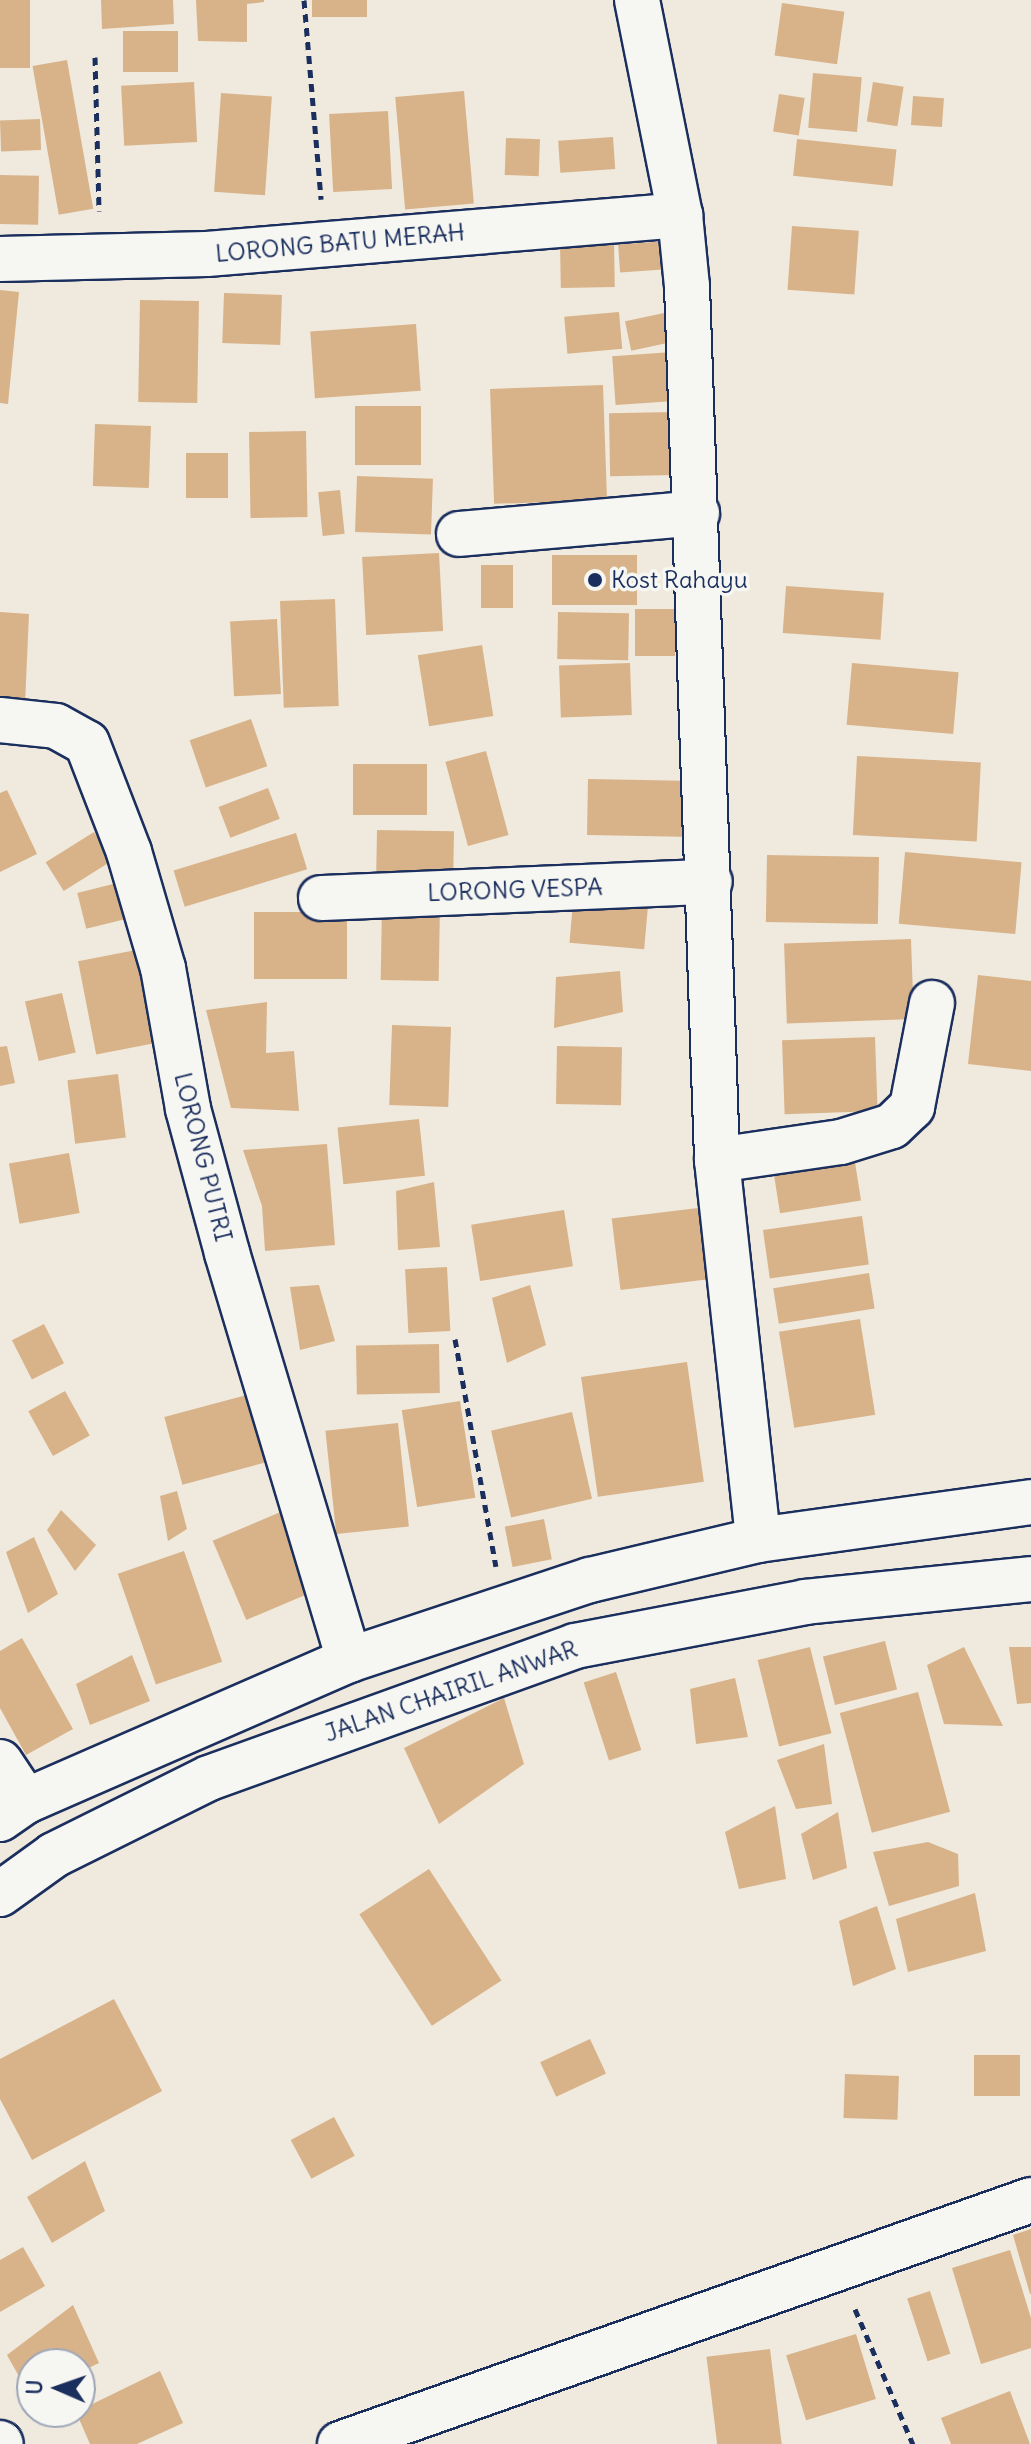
<!DOCTYPE html>
<html>
<head>
<meta charset="utf-8">
<style>
	body { margin:0 }
	#map { position:relative; width:1031px; height:2444px; overflow:hidden; background:#f0e9dd; font-family:Delius,sans-serif }
	div>[style] { position:absolute }
	[style*='--x'] { left:calc(var(--x)*1px); top:calc(var(--y)*1px); width:calc(var(--w)*1px); rotate:calc(var(--a)*1deg) }
	.building>* { inset:0; background:#d8b389; transform-origin:0 0 }
	.path>* { height:5px; margin-top:-2.5px; transform-origin:0; background:repeating-linear-gradient(90deg,#1b2f5e 0 8px,transparent 0 14px) }
	.roads { filter:drop-shadow(2px 0 #1b2f5e) drop-shadow(-2px 0 #1b2f5e) drop-shadow(0 2px #1b2f5e) drop-shadow(0 -2px #1b2f5e) }
	.minor>* { height:44px; margin:-22px; padding:0 22px; transform-origin:22px; border-radius:22px; background:#f6f6f2 }
	.major>* { height:44px; margin:-22px; padding:0 22px; transform-origin:22px; border-radius:22px; background:#f6f6f2 }
	.dots>* { width:22px; height:22px; translate:-50% -50%; box-sizing:border-box; border:4px solid #f6f6f2; border-radius:50% }
	span { translate:-50% -50%; white-space:nowrap; text-align:center; line-height:1.15; -webkit-text-stroke:7px #f6f6f2; paint-order:stroke }
	.street-label { font-size:24px; color:#1b2f5e }
	.poi-label { font-size:24px; color:#1b2f5e }
	.left { translate:0 -50%; text-align:left }
	.north { position:absolute; left:16px; top:2348px; width:80px; height:80px; box-sizing:border-box; background:#f6f6f2; border:2px solid #9ea6b7; border-radius:50%; rotate:272deg; font-size:22px; font-weight:700; line-height:32px; text-align:center; color:#1b2f5e }
	.north::after { content:''; display:block; margin:auto; width:28px; height:36px; background:#1b2f5e; clip-path:polygon(50% 0,100% 100%,50% 72%,0 100%) }
</style>
</head>
<body>
<div id="map">
	<div class="building">
		<i style="left:0;top:0;width:30px;height:68px"></i>
		<i style="clip-path:polygon(101px 0,173px 0,174px 24px,102px 29px)"></i>
		<i style="clip-path:polygon(196px 0,264px 0,264px 2px,247px 4px,247px 42px,198px 41px)"></i>
		<i style="left:312px;top:0;width:55px;height:17px"></i>
		<i style="left:782px;top:3px;width:63px;height:53px;rotate:8deg"></i>
		<i style="left:123px;top:31px;width:55px;height:41px"></i>
		<i style="left:67px;top:60px;width:151px;height:35px;rotate:80deg"></i>
		<i style="left:813px;top:73px;width:49px;height:55px;rotate:5deg"></i>
		<i style="left:194px;top:82px;width:60px;height:73px;rotate:87deg"></i>
		<i style="left:873px;top:82px;width:31px;height:40px;rotate:9deg"></i>
		<i style="left:464px;top:91px;width:113px;height:69px;rotate:85deg"></i>
		<i style="left:221px;top:93px;width:51px;height:99px;rotate:4deg"></i>
		<i style="left:779px;top:94px;width:26px;height:38px;rotate:9deg"></i>
		<i style="left:913px;top:96px;width:31px;height:29px;rotate:4deg"></i>
		<i style="left:388px;top:111px;width:78px;height:59px;rotate:87deg"></i>
		<i style="left:40px;top:119px;width:31px;height:40px;rotate:88deg"></i>
		<i style="left:613px;top:137px;width:32px;height:55px;rotate:86deg"></i>
		<i style="left:506px;top:138px;width:34px;height:37px;rotate:2deg"></i>
		<i style="left:797px;top:139px;width:100px;height:37px;rotate:6deg"></i>
		<i style="left:0;top:175px;width:39px;height:49px;rotate:1deg"></i>
		<i style="left:792px;top:226px;width:67px;height:64px;rotate:4deg"></i>
		<i style="left:614px;top:241px;width:46px;height:54px;rotate:89deg"></i>
		<i style="left:668px;top:241px;width:28px;height:50px;rotate:86deg"></i>
		<i style="clip-path:polygon(0 290px,19px 292px,8px 404px,0 403px)"></i>
		<i style="left:224px;top:293px;width:58px;height:50px;rotate:2deg"></i>
		<i style="left:140px;top:300px;width:59px;height:102px;rotate:1deg"></i>
		<i style="left:619px;top:312px;width:37px;height:55px;rotate:85deg"></i>
		<i style="left:669px;top:312px;width:30px;height:45px;rotate:78deg"></i>
		<i style="left:416px;top:324px;width:67px;height:106px;rotate:86deg"></i>
		<i style="left:687px;top:351px;width:49px;height:75px;rotate:86deg"></i>
		<i style="left:603px;top:385px;width:115px;height:113px;rotate:88deg"></i>
		<i style="left:355px;top:406px;width:66px;height:59px"></i>
		<i style="left:676px;top:412px;width:63px;height:67px;rotate:89deg"></i>
		<i style="left:95px;top:424px;width:56px;height:62px;rotate:2deg"></i>
		<i style="left:306px;top:431px;width:86px;height:57px;rotate:89deg"></i>
		<i style="left:186px;top:453px;width:42px;height:45px"></i>
		<i style="left:357px;top:476px;width:76px;height:56px;rotate:2deg"></i>
		<i style="left:340px;top:490px;width:44px;height:22px;rotate:84deg"></i>
		<i style="left:439px;top:553px;width:78px;height:77px;rotate:87deg"></i>
		<i style="left:552px;top:555px;width:85px;height:50px"></i>
		<i style="left:481px;top:565px;width:32px;height:43px"></i>
		<i style="left:786px;top:586px;width:98px;height:47px;rotate:4deg"></i>
		<i style="left:335px;top:599px;width:107px;height:55px;rotate:88deg"></i>
		<i style="left:635px;top:609px;width:40px;height:47px"></i>
		<i style="clip-path:polygon(0 612px,29px 614px,25px 704px,0 702px)"></i>
		<i style="left:558px;top:612px;width:71px;height:47px;rotate:1deg"></i>
		<i style="left:277px;top:619px;width:75px;height:47px;rotate:87deg"></i>
		<i style="left:482px;top:645px;width:72px;height:65px;rotate:81deg"></i>
		<i style="left:630px;top:663px;width:52px;height:71px;rotate:88deg"></i>
		<i style="left:852px;top:663px;width:107px;height:62px;rotate:5deg"></i>
		<i style="left:251px;top:719px;width:50px;height:65px;rotate:71deg"></i>
		<i style="left:486px;top:751px;width:87px;height:42px;rotate:75deg"></i>
		<i style="left:857px;top:756px;width:124px;height:79px;rotate:3deg"></i>
		<i style="left:353px;top:764px;width:74px;height:51px"></i>
		<i style="left:588px;top:779px;width:108px;height:56px;rotate:1deg"></i>
		<i style="left:268px;top:788px;width:33px;height:53px;rotate:69deg"></i>
		<i style="clip-path:polygon(7px 790px,37px 854px,0 872px,0 793px)"></i>
		<i style="left:377px;top:830px;width:77px;height:46px;rotate:1deg"></i>
		<i style="left:94px;top:832px;width:34px;height:57px;rotate:58deg"></i>
		<i style="left:296px;top:833px;width:38px;height:128px;rotate:73deg"></i>
		<i style="left:905px;top:852px;width:117px;height:72px;rotate:5deg"></i>
		<i style="left:767px;top:855px;width:112px;height:67px;rotate:1deg"></i>
		<i style="left:121px;top:882px;width:37px;height:45px;rotate:76deg"></i>
		<i style="left:574px;top:891px;width:75px;height:52px;rotate:5deg"></i>
		<i style="left:382px;top:904px;width:58px;height:76px;rotate:1deg"></i>
		<i style="left:254px;top:912px;width:93px;height:67px"></i>
		<i style="left:911px;top:939px;width:80px;height:127px;rotate:88deg"></i>
		<i style="left:136px;top:950px;width:95px;height:59px;rotate:79deg"></i>
		<i style="clip-path:polygon(620px 971px,623px 1012px,554px 1028px,556px 977px)"></i>
		<i style="clip-path:polygon(978px 975px,1031px 981px,1031px 1071px,968px 1064px)"></i>
		<i style="left:62px;top:993px;width:61px;height:38px;rotate:77deg"></i>
		<i style="clip-path:polygon(267px 1002px,266px 1053px,294px 1051px,299px 1111px,231px 1108px,206px 1010px)"></i>
		<i style="left:451px;top:1027px;width:80px;height:59px;rotate:92deg"></i>
		<i style="left:875px;top:1037px;width:74px;height:93px;rotate:88deg"></i>
		<i style="clip-path:polygon(7px 1046px,15px 1083px,0 1086px,0 1047px)"></i>
		<i style="left:557px;top:1046px;width:65px;height:58px;rotate:1deg"></i>
		<i style="left:118px;top:1074px;width:64px;height:51px;rotate:83deg"></i>
		<i style="left:419px;top:1119px;width:57px;height:82px;rotate:84deg"></i>
		<i style="clip-path:polygon(327px 1144px,335px 1245px,265px 1251px,262px 1206px,243px 1150px)"></i>
		<i style="left:69px;top:1153px;width:61px;height:61px;rotate:80deg"></i>
		<i style="left:854px;top:1156px;width:45px;height:82px;rotate:81deg"></i>
		<i style="clip-path:polygon(434px 1182px,440px 1247px,398px 1250px,396px 1191px)"></i>
		<i style="left:706px;top:1207px;width:72px;height:95px;rotate:83deg"></i>
		<i style="left:564px;top:1210px;width:57px;height:94px;rotate:81deg"></i>
		<i style="left:862px;top:1216px;width:49px;height:100px;rotate:82deg"></i>
		<i style="left:447px;top:1267px;width:64px;height:42px;rotate:87deg"></i>
		<i style="left:869px;top:1273px;width:36px;height:97px;rotate:81deg"></i>
		<i style="clip-path:polygon(319px 1285px,335px 1341px,300px 1350px,290px 1287px)"></i>
		<i style="clip-path:polygon(530px 1285px,546px 1345px,507px 1363px,492px 1298px)"></i>
		<i style="left:860px;top:1319px;width:97px;height:82px;rotate:81deg"></i>
		<i style="left:44px;top:1324px;width:44px;height:36px;rotate:63deg"></i>
		<i style="left:439px;top:1344px;width:49px;height:83px;rotate:89deg"></i>
		<i style="left:687px;top:1362px;width:121px;height:107px;rotate:82deg"></i>
		<i style="left:65px;top:1391px;width:51px;height:42px;rotate:61deg"></i>
		<i style="left:258px;top:1392px;width:70px;height:97px;rotate:75deg"></i>
		<i style="left:460px;top:1401px;width:98px;height:59px;rotate:81deg"></i>
		<i style="left:572px;top:1412px;width:89px;height:83px;rotate:77deg"></i>
		<i style="left:398px;top:1423px;width:104px;height:73px;rotate:84deg"></i>
		<i style="clip-path:polygon(177px 1491px,187px 1529px,168px 1541px,160px 1496px)"></i>
		<i style="left:290px;top:1508px;width:86px;height:84px;rotate:67deg"></i>
		<i style="clip-path:polygon(61px 1510px,96px 1545px,75px 1571px,47px 1530px)"></i>
		<i style="left:544px;top:1519px;width:41px;height:40px;rotate:79deg"></i>
		<i style="clip-path:polygon(34px 1537px,58px 1594px,28px 1613px,6px 1552px)"></i>
		<i style="left:184px;top:1551px;width:117px;height:70px;rotate:71deg"></i>
		<i style="clip-path:polygon(22px 1638px,73px 1729px,26px 1755px,0 1708px,0 1651px)"></i>
		<i style="left:885px;top:1641px;width:50px;height:64px;rotate:76deg"></i>
		<i style="left:810px;top:1647px;width:89px;height:54px;rotate:76deg"></i>
		<i style="clip-path:polygon(964px 1647px,1003px 1726px,944px 1724px,927px 1665px)"></i>
		<i style="clip-path:polygon(1009px 1647px,1031px 1647px,1031px 1703px,1017px 1704px)"></i>
		<i style="clip-path:polygon(132px 1655px,150px 1701px,90px 1725px,76px 1684px)"></i>
		<i style="left:616px;top:1672px;width:82px;height:34px;rotate:72deg"></i>
		<i style="clip-path:polygon(735px 1678px,748px 1737px,696px 1744px,690px 1689px)"></i>
		<i style="left:918px;top:1692px;width:124px;height:81px;rotate:75deg"></i>
		<i style="clip-path:polygon(504px 1698px,524px 1764px,439px 1824px,404px 1748px)"></i>
		<i style="clip-path:polygon(824px 1744px,832px 1804px,796px 1809px,777px 1760px)"></i>
		<i style="clip-path:polygon(775px 1806px,786px 1879px,739px 1889px,725px 1832px)"></i>
		<i style="clip-path:polygon(838px 1812px,847px 1868px,813px 1880px,801px 1834px)"></i>
		<i style="clip-path:polygon(928px 1842px,958px 1854px,959px 1886px,889px 1906px,873px 1852px)"></i>
		<i style="left:429px;top:1869px;width:133px;height:83px;rotate:57deg"></i>
		<i style="clip-path:polygon(975px 1893px,986px 1951px,908px 1972px,896px 1919px)"></i>
		<i style="clip-path:polygon(877px 1906px,896px 1969px,853px 1986px,839px 1921px)"></i>
		<i style="clip-path:polygon(114px 1999px,162px 2091px,32px 2160px,0 2099px,0 2059px)"></i>
		<i style="left:590px;top:2039px;width:38px;height:55px;rotate:65deg"></i>
		<i style="left:1020px;top:2055px;width:41px;height:46px;rotate:90deg"></i>
		<i style="left:845px;top:2074px;width:54px;height:44px;rotate:2deg"></i>
		<i style="left:334px;top:2117px;width:44px;height:49px;rotate:62deg"></i>
		<i style="clip-path:polygon(85px 2161px,105px 2211px,52px 2243px,27px 2197px)"></i>
		<i style="clip-path:polygon(1031px 2229px,1031px 2294px,1030px 2294px,1013px 2235px)"></i>
		<i style="clip-path:polygon(23px 2247px,45px 2286px,0 2312px,0 2260px)"></i>
		<i style="clip-path:polygon(1010px 2250px,1031px 2318px,1031px 2348px,981px 2364px,952px 2268px)"></i>
		<i style="left:930px;top:2291px;width:66px;height:24px;rotate:72deg"></i>
		<i style="clip-path:polygon(73px 2305px,99px 2363px,80px 2372px,80px 2364px,32px 2364px,30px 2396px,7px 2355px)"></i>
		<i style="left:856px;top:2334px;width:68px;height:73px;rotate:73deg"></i>
		<i style="left:770px;top:2349px;width:96px;height:64px;rotate:83deg"></i>
		<i style="clip-path:polygon(160px 2371px,183px 2423px,137px 2444px,90px 2444px,76px 2412px)"></i>
		<i style="clip-path:polygon(1010px 2391px,1030px 2444px,951px 2444px,941px 2418px)"></i>
	</div>
	<div class="path">
		<i style="--x:304;--y:0;--w:200;--a:85.1"></i>
		<i style="--x:95;--y:57;--w:154;--a:88.5"></i>
		<i style="--x:455;--y:1339;--w:231;--a:79.8"></i>
		<i style="--x:855;--y:2309;--w:147;--a:66.8"></i>
	</div>
	<div class="roads">
		<div class="minor">
			<i style="--x:637;--y:0;--w:219;--a:78.7"></i>
			<i style="--x:680;--y:215;--w:71;--a:84.4"></i>
			<i style="--x:687;--y:286;--w:875;--a:88.03"></i>
			<i style="--x:717;--y:1160;--w:382;--a:83.8"></i>
			<i style="--x:0;--y:259;--w:207;--a:-1.4"></i>
			<i style="--x:207;--y:254;--w:475;--a:-4.7"></i>
			<i style="--x:459;--y:534;--w:239;--a:-5"></i>
			<i style="--x:0;--y:720;--w:56;--a:6.1"></i>
			<i style="--x:56;--y:726;--w:35;--a:29"></i>
			<i style="--x:87;--y:743;--w:117;--a:68.9"></i>
			<i style="--x:129;--y:852;--w:121;--a:73.7"></i>
			<i style="--x:163;--y:968;--w:143;--a:79.9"></i>
			<i style="--x:188;--y:1109;--w:149;--a:74.8"></i>
			<i style="--x:227;--y:1253;--w:425;--a:73.3"></i>
			<i style="--x:321;--y:898;--w:389;--a:-2.4"></i>
			<i style="--x:717;--y:1160;--w:125;--a:-8.3"></i>
			<i style="--x:841;--y:1142;--w:53;--a:-17.4"></i>
			<i style="--x:892;--y:1126;--w:28;--a:-44"></i>
			<i style="--x:912;--y:1107;--w:106;--a:-79.1"></i>
			<i style="--x:0;--y:1762;--w:47;--a:56.3"></i>
			<i style="--x:340;--y:2444;--w:733;--a:-19.45"></i>
		</div>
		<div class="major">
			<i style="--x:0;--y:1819;--w:32;--a:-35"></i>
			<i style="--x:26;--y:1801;--w:352;--a:-23.6"></i>
			<i style="--x:349;--y:1660;--w:254;--a:-18.4"></i>
			<i style="--x:590;--y:1580;--w:173;--a:-13.4"></i>
			<i style="--x:758;--y:1540;--w:276;--a:-7.9"></i>
			<i style="--x:0;--y:1894;--w:67;--a:-35.8"></i>
			<i style="--x:54;--y:1855;--w:173;--a:-26.4"></i>
			<i style="--x:209;--y:1778;--w:389;--a:-19.8"></i>
			<i style="--x:575;--y:1646;--w:234;--a:-10.8"></i>
			<i style="--x:805;--y:1602;--w:227;--a:-5.8"></i>
			<i style="--x:0;--y:2443;--w:1;--a:45"></i>
		</div>
	</div>
	<div class="dots">
		<i style="left:595px;top:580px;background:#1b2f5e"></i>
	</div>
	<div class="street-label">
		<span style="left:340px;top:243px;rotate:-5deg">LORONG BATU MERAH</span>
		<span style="left:515px;top:890px;rotate:-2deg">LORONG VESPA</span>
		<span style="left:203px;top:1157px;rotate:76deg">LORONG PUTRI</span>
		<span style="left:451px;top:1691px;rotate:-19deg">JALAN CHAIRIL ANWAR</span>
	</div>
	<div class="poi-label">
		<span class="left" style="left:611px;top:580px">Kost Rahayu</span>
	</div>
	<div class="north">U</div>
</div>
</body>
</html>
